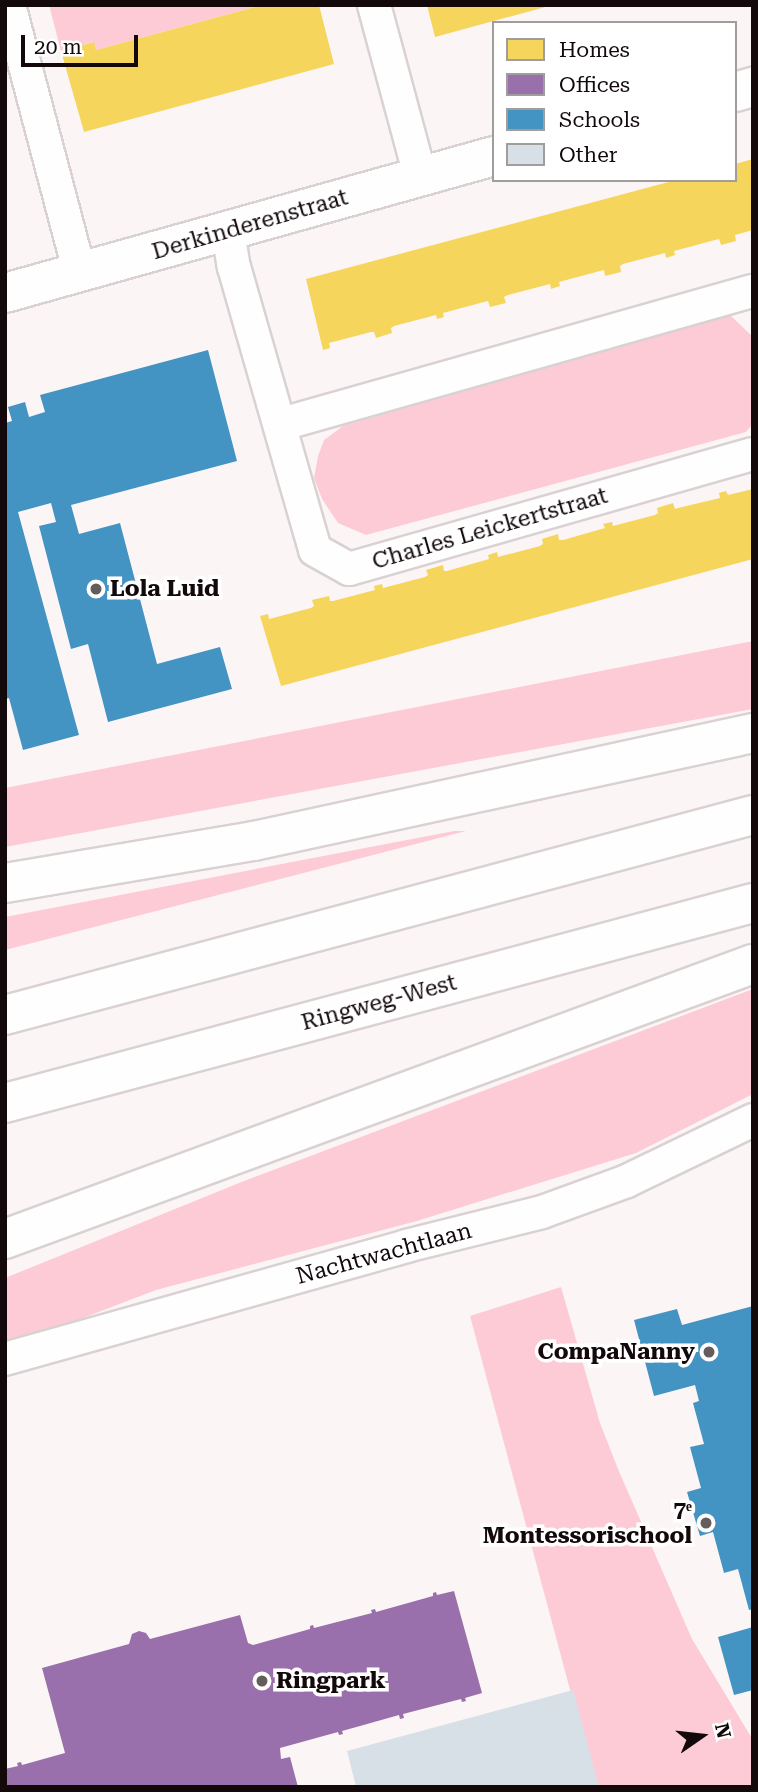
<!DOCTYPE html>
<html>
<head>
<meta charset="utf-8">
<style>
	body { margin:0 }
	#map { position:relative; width:758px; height:1792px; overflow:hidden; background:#fcf5f6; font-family:"Roboto Serif",serif }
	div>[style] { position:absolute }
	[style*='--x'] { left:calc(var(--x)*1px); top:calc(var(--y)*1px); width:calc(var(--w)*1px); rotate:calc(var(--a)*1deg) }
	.green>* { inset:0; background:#fdcbd6 }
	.homes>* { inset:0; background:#f6d55c }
	.offices>* { inset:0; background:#9970ab }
	.schools>* { inset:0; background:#4393c3 }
	.building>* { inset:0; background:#d7e0e6 }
	.roads { filter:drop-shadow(2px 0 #d9d1d2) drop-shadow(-2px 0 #d9d1d2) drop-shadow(0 2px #d9d1d2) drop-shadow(0 -2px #d9d1d2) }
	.minor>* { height:32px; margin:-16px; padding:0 16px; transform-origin:16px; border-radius:16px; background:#fffefe }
	.tertiary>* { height:38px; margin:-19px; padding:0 19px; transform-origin:19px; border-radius:19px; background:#fffefe }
	.motorway>* { height:38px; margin:-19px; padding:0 19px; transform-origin:19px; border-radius:19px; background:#fffefe }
	.dots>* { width:19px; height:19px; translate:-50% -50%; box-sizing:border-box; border:4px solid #fff; border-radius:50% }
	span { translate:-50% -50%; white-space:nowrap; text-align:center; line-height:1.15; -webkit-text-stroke:7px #fff; paint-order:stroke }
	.street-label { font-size:23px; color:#13090b }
	.poi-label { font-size:23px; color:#13090b; font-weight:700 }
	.left { translate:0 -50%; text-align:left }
	.right { translate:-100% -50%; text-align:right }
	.frame { position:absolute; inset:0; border:7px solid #13090b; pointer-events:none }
	.legend { position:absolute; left:492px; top:21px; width:245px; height:161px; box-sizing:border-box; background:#fff; border:2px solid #a19d9d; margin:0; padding:9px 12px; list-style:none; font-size:21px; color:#13090b }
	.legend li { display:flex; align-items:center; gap:14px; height:35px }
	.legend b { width:35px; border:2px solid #a19d9d }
	.north { position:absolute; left:667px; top:1701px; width:70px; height:70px; -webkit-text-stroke:5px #fff; paint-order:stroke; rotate:76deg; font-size:19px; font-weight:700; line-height:28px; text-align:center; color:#13090b }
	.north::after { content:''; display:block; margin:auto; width:24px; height:32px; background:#13090b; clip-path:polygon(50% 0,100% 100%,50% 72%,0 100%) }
	.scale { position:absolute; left:21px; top:35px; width:117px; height:32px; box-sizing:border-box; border:4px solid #13090b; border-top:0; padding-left:9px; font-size:21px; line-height:24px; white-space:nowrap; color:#13090b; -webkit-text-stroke:5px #fff; paint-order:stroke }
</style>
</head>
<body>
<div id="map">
	<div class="green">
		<i style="clip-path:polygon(49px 5px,262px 5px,96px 50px,93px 42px,61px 51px)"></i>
		<i style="clip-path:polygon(730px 315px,753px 337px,753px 424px,746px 432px,366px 535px,338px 523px,322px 499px,314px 478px,318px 456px,324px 440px,343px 426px)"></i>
		<i style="clip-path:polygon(753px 641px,753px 709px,5px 847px,5px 788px)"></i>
		<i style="clip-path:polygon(454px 831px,466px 831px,5px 950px,5px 917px)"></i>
		<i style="clip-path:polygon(753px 989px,753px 1094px,636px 1153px,417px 1221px,156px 1290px,5px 1348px,5px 1278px,244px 1181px)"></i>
		<i style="clip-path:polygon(561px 1287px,600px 1423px,618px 1469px,692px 1639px,753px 1740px,753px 1787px,596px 1787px,470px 1316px)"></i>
	</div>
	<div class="homes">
		<i style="clip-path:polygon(262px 5px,319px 5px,334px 64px,84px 132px,61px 51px,94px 42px,96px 50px)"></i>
		<i style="clip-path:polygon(427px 5px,549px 5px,549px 6px,435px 37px)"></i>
		<i style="clip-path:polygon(753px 159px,753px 230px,735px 235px,736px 241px,721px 245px,719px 239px,715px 240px,674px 251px,675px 255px,666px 258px,665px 253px,623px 264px,620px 266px,621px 272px,605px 276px,604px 270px,600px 271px,559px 282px,560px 286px,551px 289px,550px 284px,508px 295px,504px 297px,506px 303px,490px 307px,488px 301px,484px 302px,443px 313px,444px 317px,437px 319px,436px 315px,394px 326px,391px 328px,392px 333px,376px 338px,374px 332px,371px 332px,329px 343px,330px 348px,323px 350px,306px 279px,676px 180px,735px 180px,735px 164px)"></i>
		<i style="clip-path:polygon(753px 489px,753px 559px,281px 686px,260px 616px,268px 614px,269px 619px,311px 608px,314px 606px,312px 600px,329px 596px,330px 601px,333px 601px,375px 590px,374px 586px,382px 584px,383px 588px,425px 577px,428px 575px,426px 570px,443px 565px,444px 571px,447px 571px,489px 559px,488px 555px,497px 552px,498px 557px,540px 546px,543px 544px,542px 539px,558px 534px,559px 540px,563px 540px,605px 528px,603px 524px,612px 522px,613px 526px,655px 515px,658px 513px,657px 508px,673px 503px,675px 509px,678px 508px,720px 498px,719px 493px,726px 491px,728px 495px)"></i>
	</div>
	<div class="offices">
		<i style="clip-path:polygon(454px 1591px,482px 1693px,465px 1698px,466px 1701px,462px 1702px,461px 1699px,403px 1714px,404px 1718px,400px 1719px,399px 1715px,360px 1726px,342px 1731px,343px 1734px,339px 1735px,338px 1732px,280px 1748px,281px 1759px,290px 1757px,298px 1787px,5px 1787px,5px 1769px,18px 1766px,17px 1763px,21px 1762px,22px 1765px,65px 1753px,42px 1668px,129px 1644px,132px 1634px,139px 1631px,146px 1633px,150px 1639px,240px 1615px,248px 1643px,253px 1645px,310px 1629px,310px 1626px,313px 1625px,314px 1628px,372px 1613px,371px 1610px,375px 1609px,376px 1612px,433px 1596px,433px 1593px,436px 1592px,437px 1595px)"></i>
	</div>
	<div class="schools">
		<i style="clip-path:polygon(208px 350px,237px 461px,71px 505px,79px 534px,120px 523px,157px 664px,220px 647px,232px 689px,108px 722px,88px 644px,71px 649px,39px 526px,56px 522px,51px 503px,18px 512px,79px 735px,23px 750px,9px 698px,5px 699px,5px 423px,12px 421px,8px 407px,25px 402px,29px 417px,45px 412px,40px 395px)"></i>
		<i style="clip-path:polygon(753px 1306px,753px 1609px,749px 1610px,738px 1569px,724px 1573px,713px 1532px,700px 1536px,687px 1492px,701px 1488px,690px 1447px,704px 1444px,693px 1403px,699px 1401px,695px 1385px,654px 1396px,634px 1320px,677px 1309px,682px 1325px)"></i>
		<i style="clip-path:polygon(753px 1627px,753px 1690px,734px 1695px,718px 1637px)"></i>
	</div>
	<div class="building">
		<i style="clip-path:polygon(573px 1690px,599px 1787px,356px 1787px,347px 1751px)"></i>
	</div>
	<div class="roads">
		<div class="minor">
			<i style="--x:9;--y:5;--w:277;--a:75.2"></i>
			<i style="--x:374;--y:5;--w:177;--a:74.9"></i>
			<i style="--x:228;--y:231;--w:36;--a:81"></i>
			<i style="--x:234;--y:267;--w:294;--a:74"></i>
			<i style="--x:315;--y:550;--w:39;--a:29"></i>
			<i style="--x:349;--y:569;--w:420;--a:-15.9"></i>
			<i style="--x:282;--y:424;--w:489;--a:-15.8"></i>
			<i style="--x:5;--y:1359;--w:417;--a:-15.7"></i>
			<i style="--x:406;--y:1246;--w:140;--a:-14"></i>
			<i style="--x:542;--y:1212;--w:90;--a:-20"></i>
			<i style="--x:627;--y:1181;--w:140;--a:-25.8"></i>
		</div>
		<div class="tertiary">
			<i style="--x:735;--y:92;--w:19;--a:-16"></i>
			<i style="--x:5;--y:293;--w:508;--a:-15.65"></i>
		</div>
		<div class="motorway">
			<i style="--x:5;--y:883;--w:253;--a:-9.6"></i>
			<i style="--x:254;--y:841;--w:511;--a:-12.21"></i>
			<i style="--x:5;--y:1015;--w:774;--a:-14.97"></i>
			<i style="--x:5;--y:1103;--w:774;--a:-14.97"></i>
			<i style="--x:5;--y:1239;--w:797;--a:-20.19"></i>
		</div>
	</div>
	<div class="dots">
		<i style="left:96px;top:589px;background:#655c5d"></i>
		<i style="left:709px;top:1352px;background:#655c5d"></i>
		<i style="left:706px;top:1523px;background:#655c5d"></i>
		<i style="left:262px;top:1681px;background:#655c5d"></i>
	</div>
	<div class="street-label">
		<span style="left:250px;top:225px;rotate:-16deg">Derkinderenstraat</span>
		<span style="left:490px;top:529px;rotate:-16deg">Charles Leickertstraat</span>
		<span style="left:379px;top:1003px;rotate:-15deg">Ringweg-West</span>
		<span style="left:384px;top:1254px;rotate:-15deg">Nachtwachtlaan</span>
	</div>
	<div class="poi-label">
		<span class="left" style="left:110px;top:589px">Lola Luid</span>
		<span class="right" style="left:695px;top:1352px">CompaNanny</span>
		<span class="right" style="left:692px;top:1523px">7ᵉ<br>Montessorischool</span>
		<span class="left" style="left:276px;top:1681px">Ringpark</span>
	</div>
	<div class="frame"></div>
	<ul class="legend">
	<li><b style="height:19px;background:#f6d55c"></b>Homes</li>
	<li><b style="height:19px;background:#9970ab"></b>Offices</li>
	<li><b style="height:19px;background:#4393c3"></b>Schools</li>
	<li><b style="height:19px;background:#d7e0e6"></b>Other</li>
	</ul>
	<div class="north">N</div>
	<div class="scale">20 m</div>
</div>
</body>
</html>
